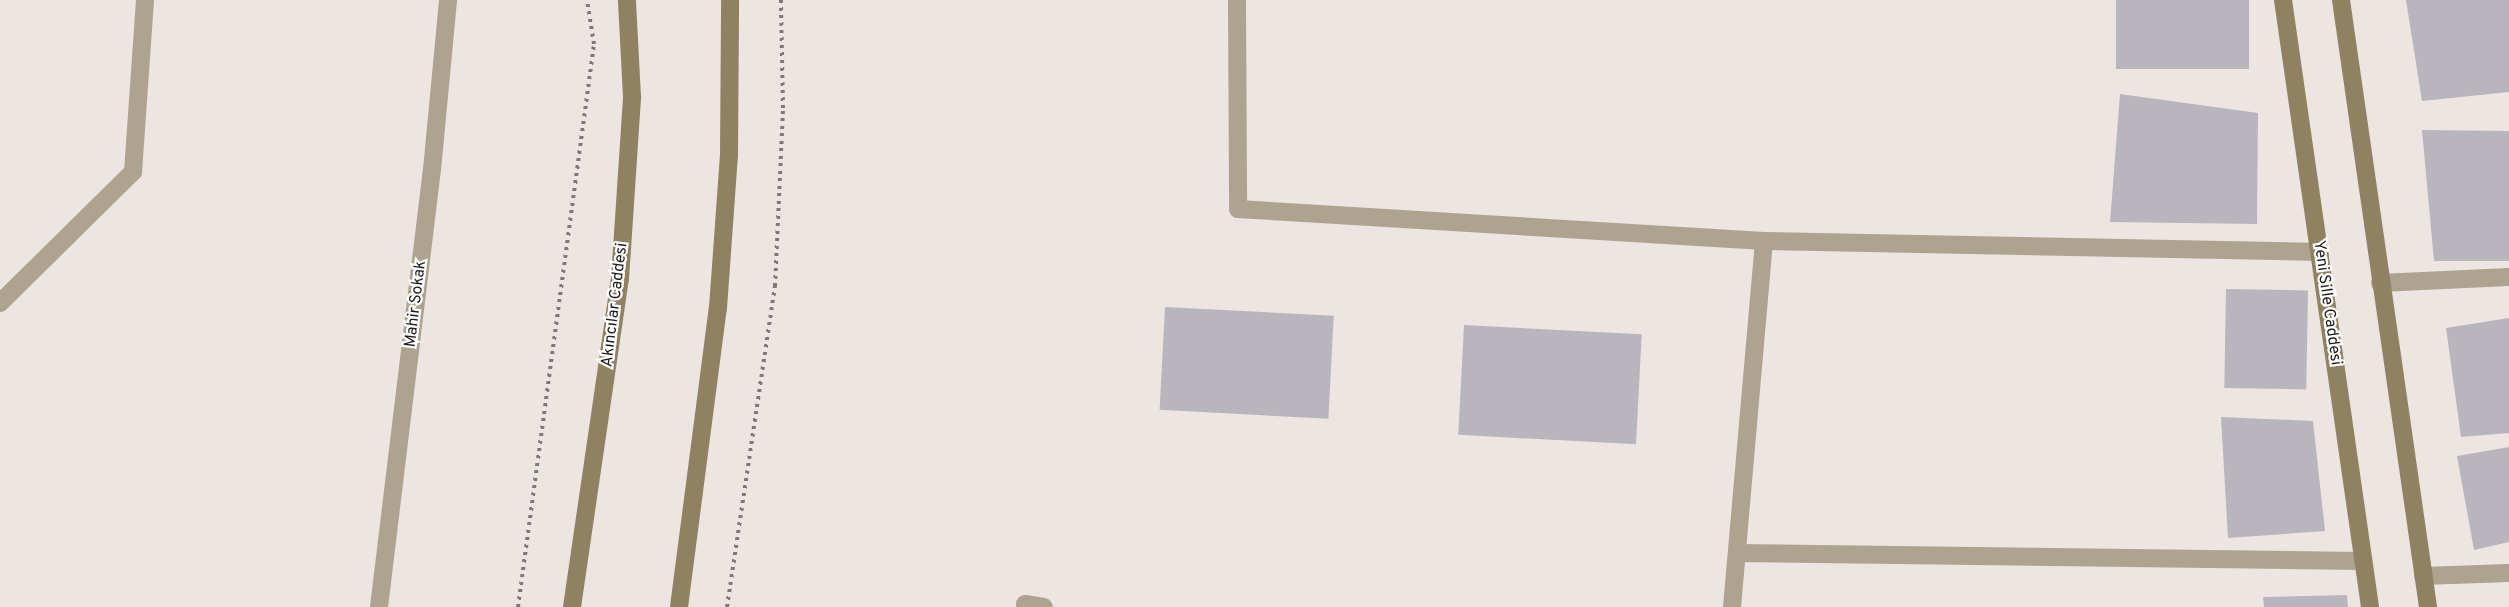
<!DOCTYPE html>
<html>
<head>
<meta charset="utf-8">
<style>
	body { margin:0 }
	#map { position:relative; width:2509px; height:607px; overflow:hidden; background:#ece5e2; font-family:Overpass,sans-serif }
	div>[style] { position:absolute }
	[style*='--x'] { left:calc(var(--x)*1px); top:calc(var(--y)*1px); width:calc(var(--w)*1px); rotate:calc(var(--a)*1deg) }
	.building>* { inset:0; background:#b8b6bc; transform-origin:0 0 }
	.path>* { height:4px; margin-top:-2px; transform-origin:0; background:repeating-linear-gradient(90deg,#7e7978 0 3px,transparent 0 7.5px) }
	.street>* { height:18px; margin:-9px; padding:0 9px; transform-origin:9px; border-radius:9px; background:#ada38e }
	.secondary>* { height:18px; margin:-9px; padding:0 9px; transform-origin:9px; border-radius:9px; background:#908163 }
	span { translate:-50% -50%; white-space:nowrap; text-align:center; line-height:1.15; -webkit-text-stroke:4.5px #fff; paint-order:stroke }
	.street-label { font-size:16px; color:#1d1a19 }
</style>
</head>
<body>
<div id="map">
	<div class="building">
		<i style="left:2116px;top:0;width:133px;height:69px"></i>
		<i style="clip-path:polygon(2406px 0,2509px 0,2509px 92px,2422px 101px)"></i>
		<i style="clip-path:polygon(2120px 94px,2258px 113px,2257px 224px,2110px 222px)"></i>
		<i style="clip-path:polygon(2422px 130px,2509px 131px,2509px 261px,2434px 261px)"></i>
		<i style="left:2226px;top:289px;width:82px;height:99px;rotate:1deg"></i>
		<i style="left:1165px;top:307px;width:169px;height:103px;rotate:3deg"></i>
		<i style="clip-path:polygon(2509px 318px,2509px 433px,2461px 437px,2446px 328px)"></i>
		<i style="left:1464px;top:325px;width:178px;height:110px;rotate:3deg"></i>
		<i style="clip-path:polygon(2221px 417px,2313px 421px,2325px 531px,2228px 538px)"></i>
		<i style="clip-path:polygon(2509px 447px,2509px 542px,2474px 550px,2457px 456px)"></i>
		<i style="clip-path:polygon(2347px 595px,2348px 607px,2264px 607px,2263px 597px)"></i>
	</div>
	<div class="path">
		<i style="--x:518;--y:607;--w:568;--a:-82.31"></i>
		<i style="--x:594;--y:44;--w:45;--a:-99"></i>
		<i style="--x:727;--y:607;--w:325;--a:-81.5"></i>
		<i style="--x:775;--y:286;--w:178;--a:-87.4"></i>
		<i style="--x:783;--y:108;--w:108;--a:-91.1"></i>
	</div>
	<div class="street">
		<i style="--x:1237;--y:0;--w:209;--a:89.7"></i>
		<i style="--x:1238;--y:209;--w:527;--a:3.48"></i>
		<i style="--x:1764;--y:241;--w:556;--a:1.13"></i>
		<i style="--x:2380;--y:283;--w:129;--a:-2.7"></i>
		<i style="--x:0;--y:303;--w:187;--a:-44.6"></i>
		<i style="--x:133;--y:172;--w:172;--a:-86"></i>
		<i style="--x:1737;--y:553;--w:626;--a:0.73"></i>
		<i style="--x:2423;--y:576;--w:86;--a:-2"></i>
		<i style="--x:1025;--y:604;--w:19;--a:9"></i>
		<i style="--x:379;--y:607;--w:440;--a:-83.1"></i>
		<i style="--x:432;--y:170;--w:171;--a:-84.6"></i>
		<i style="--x:1732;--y:607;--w:367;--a:-85"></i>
	</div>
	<div class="secondary">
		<i style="--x:2283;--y:0;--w:613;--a:81.84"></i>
		<i style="--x:2341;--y:0;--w:613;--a:81.84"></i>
		<i style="--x:572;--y:607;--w:331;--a:-81.7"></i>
		<i style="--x:620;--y:279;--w:182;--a:-86.2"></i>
		<i style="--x:632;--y:97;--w:97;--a:-93"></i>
		<i style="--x:679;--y:607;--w:302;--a:-82.6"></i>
		<i style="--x:718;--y:308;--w:152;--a:-85.9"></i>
		<i style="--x:729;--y:156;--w:156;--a:-89.6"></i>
	</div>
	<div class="street-label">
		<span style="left:2327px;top:303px;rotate:82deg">Yeni Sille Caddesi</span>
		<span style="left:416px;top:304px;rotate:-83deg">Mahir Sokak</span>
		<span style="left:615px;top:305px;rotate:-83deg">Akıncılar Caddesi</span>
	</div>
</div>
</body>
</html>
